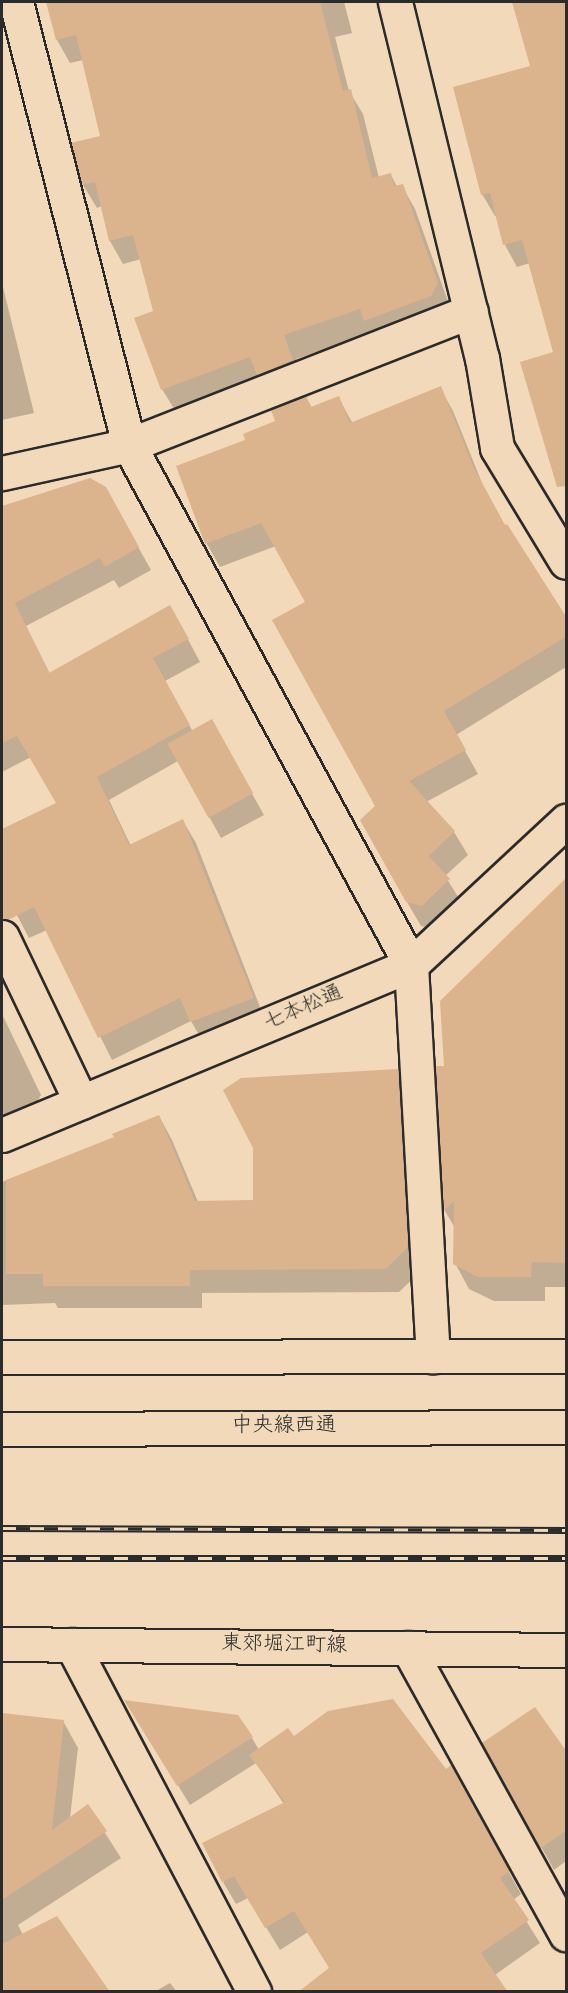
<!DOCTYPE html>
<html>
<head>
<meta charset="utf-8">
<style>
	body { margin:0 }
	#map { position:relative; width:568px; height:1993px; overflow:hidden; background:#f1d9b9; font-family:"Gochi Hand","Klee One",sans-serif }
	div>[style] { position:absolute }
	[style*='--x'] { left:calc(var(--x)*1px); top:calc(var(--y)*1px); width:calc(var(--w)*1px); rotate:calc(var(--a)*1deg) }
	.shadow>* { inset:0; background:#0003 }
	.building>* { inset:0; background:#dbb38c; transform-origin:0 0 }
	.roads { filter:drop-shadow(2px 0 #2b2b2b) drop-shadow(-2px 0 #2b2b2b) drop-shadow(0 2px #2b2b2b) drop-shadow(0 -2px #2b2b2b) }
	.street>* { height:33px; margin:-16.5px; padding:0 16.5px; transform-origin:16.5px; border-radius:16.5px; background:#f1d9b9 }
	.secondary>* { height:33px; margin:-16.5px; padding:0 16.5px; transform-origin:16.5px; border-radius:16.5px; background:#f1d9b9 }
	.rail>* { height:7px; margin-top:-3.5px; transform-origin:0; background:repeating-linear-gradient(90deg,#f1d9b9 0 14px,#2b2b2b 0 28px); box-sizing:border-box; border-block:2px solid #2b2b2b }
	span { translate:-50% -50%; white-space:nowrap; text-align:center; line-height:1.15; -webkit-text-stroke:4.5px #f1d9b9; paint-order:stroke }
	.street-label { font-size:21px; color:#2b2b2b }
	.frame { position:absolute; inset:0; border:3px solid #2b2b2b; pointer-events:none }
</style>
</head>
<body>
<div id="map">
	<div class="shadow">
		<i style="clip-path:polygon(47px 2px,346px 2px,344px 2px,352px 33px,335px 37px,349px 91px,363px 114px,379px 178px,391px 175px,397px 187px,402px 186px,415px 209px,450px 307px,379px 343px,372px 332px,296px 359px,305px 384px,176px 412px,162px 389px,154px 312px,141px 259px,123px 264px,110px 241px,102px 206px,97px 208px,83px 185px,102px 137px,83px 60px,70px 63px,57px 40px)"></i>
		<i style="clip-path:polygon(514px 2px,566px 2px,566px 485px,555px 353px,530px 263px,517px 267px,505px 245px,497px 216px,495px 216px,482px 194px,531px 67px)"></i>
		<i style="clip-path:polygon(2px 283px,34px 413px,2px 420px)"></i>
		<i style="clip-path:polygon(440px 388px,453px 411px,486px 493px,505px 527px,566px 621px,566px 667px,456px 735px,478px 774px,426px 802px,454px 832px,468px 855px,445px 876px,462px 903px,435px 929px,421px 926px,407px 902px,307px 603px,276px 546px,220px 567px,207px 544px,178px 467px,247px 441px,277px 422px,306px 397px,312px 408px,338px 397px,353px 424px)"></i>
		<i style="clip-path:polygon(2px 504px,3px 507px,118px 511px,151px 570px,119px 588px,114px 580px,26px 626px,50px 674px,183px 630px,200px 662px,165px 681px,193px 732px,211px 721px,264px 815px,221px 838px,178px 761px,109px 800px,131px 846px,183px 821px,196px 843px,265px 1020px,204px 1044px,191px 1021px,112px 1060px,47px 930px,29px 938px,17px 915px,2px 884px,2px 831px,58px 804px,31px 757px,2px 772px)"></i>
		<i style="clip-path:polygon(566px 879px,566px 1287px,545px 1287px,545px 1301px,494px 1301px,469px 1289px,455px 1263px,455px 1228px,445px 1211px,437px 1068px,446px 1067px)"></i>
		<i style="clip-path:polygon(2px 1014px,41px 1095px,30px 1114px,2px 1127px)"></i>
		<i style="clip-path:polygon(397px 1070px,411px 1093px,421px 1271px,399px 1292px,202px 1293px,202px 1308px,58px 1308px,55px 1303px,2px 1305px,2px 1182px,116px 1138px,159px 1116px,172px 1140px,198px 1202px,255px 1202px)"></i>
		<i style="clip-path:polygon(2px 1715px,63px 1721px,78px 1748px,70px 1818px,88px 1806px,121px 1858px,18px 1925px,23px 1935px,108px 1992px,2px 1992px)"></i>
		<i style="clip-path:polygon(138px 1720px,252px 1738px,259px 1750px,294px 1738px,445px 1771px,463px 1789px,521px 1894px,513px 1900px,540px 1943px,495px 1975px,331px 1969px,308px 1932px,280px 1950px,248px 1898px,236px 1904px,223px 1882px,284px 1804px,256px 1763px,190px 1805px)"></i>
		<i style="clip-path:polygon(484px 1744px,566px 1755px,566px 1861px,554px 1870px)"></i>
		<i style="clip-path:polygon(170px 1983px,177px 1992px,154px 1992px)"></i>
	</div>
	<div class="building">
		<i style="clip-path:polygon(46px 2px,320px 2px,343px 91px,351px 89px,372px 178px,391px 173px,394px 186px,403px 184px,438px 283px,431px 296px,364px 321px,360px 309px,284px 335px,293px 360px,257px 375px,250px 357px,161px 390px,134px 318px,153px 311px,133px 235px,109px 241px,95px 182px,82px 185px,71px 143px,100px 136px,76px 35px,56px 40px)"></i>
		<i style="clip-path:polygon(512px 2px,567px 2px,567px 486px,557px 487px,520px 362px,553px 352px,522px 240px,503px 245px,490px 193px,481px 195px,453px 87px,530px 66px)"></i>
		<i style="clip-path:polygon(441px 386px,474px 468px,505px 525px,507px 524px,567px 618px,567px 636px,444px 711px,466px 750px,409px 781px,455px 831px,429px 856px,450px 879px,422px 906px,406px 902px,360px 820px,375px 806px,272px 620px,305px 602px,261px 523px,205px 544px,176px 466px,245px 440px,243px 434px,275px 421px,271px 410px,306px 396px,311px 407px,339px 396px,350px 423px)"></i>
		<i style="clip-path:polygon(90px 478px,106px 487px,139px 547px,105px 567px,100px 558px,15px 603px,49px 673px,170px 605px,189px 639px,153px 658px,190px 725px,97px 777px,129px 845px,183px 819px,254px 998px,190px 1022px,180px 998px,98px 1038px,34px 907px,8px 920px,2px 919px,2px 829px,56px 803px,17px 736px,2px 743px,2px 506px)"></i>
		<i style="left:212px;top:719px;width:85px;height:51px;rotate:61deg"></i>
		<i style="clip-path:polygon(567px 877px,567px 1263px,532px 1262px,531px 1277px,478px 1277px,453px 1264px,454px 1201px,444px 1211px,435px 1066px,444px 1066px,440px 1001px)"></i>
		<i style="clip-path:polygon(398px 1069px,408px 1247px,386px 1269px,190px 1270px,190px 1286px,43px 1286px,43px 1274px,6px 1274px,6px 1180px,114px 1137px,112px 1134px,159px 1115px,195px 1201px,253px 1200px,253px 1148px,223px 1090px,241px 1078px)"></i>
		<i style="clip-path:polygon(393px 1699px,446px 1769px,451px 1765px,510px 1871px,500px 1878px,529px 1920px,481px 1953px,508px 1992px,298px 1992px,329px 1968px,294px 1911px,265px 1928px,234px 1876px,222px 1882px,202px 1843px,285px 1802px,249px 1755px,288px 1728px,294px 1736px,328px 1711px)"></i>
		<i style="clip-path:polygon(124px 1700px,238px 1715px,253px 1737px,177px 1786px)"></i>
		<i style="clip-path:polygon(535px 1707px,567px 1752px,567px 1830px,540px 1849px,482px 1743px)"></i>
		<i style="clip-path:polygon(2px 1713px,64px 1720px,52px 1830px,88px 1804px,107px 1831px,2px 1900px)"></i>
		<i style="clip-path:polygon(57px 1916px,110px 1992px,2px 1992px,2px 1944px)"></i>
	</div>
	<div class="roads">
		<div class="street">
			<i style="--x:16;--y:2;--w:457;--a:75.7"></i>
			<i style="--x:129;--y:445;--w:592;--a:61.53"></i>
			<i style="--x:411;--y:965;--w:392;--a:86.8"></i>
			<i style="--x:395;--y:2;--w:366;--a:76.3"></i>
			<i style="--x:482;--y:358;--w:91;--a:80.5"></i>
			<i style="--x:497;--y:448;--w:133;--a:58.8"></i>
			<i style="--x:2;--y:473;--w:130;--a:-12.4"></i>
			<i style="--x:129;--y:445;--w:367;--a:-21.4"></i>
			<i style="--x:2;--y:937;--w:183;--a:64.4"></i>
			<i style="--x:2;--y:1135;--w:443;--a:-22.6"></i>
			<i style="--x:411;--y:965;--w:212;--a:-42.9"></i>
			<i style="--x:2;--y:1644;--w:564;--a:0.61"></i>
			<i style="--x:72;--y:1645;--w:392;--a:62.3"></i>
			<i style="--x:408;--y:1648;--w:327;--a:61.1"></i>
		</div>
		<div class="secondary">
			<i style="--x:2;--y:1357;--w:564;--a:-0.1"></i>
			<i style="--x:2;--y:1429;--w:564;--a:-0.2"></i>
		</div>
	</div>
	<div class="rail">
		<i style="--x:2;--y:1528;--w:564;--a:0.2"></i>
		<i style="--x:2;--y:1558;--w:564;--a:0"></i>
	</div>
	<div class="street-label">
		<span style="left:304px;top:1010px;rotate:-23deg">七本松通</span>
		<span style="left:284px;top:1428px">中央線西通</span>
		<span style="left:284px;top:1647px;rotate:1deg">東郊堀江町線</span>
	</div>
	<div class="frame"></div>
</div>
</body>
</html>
